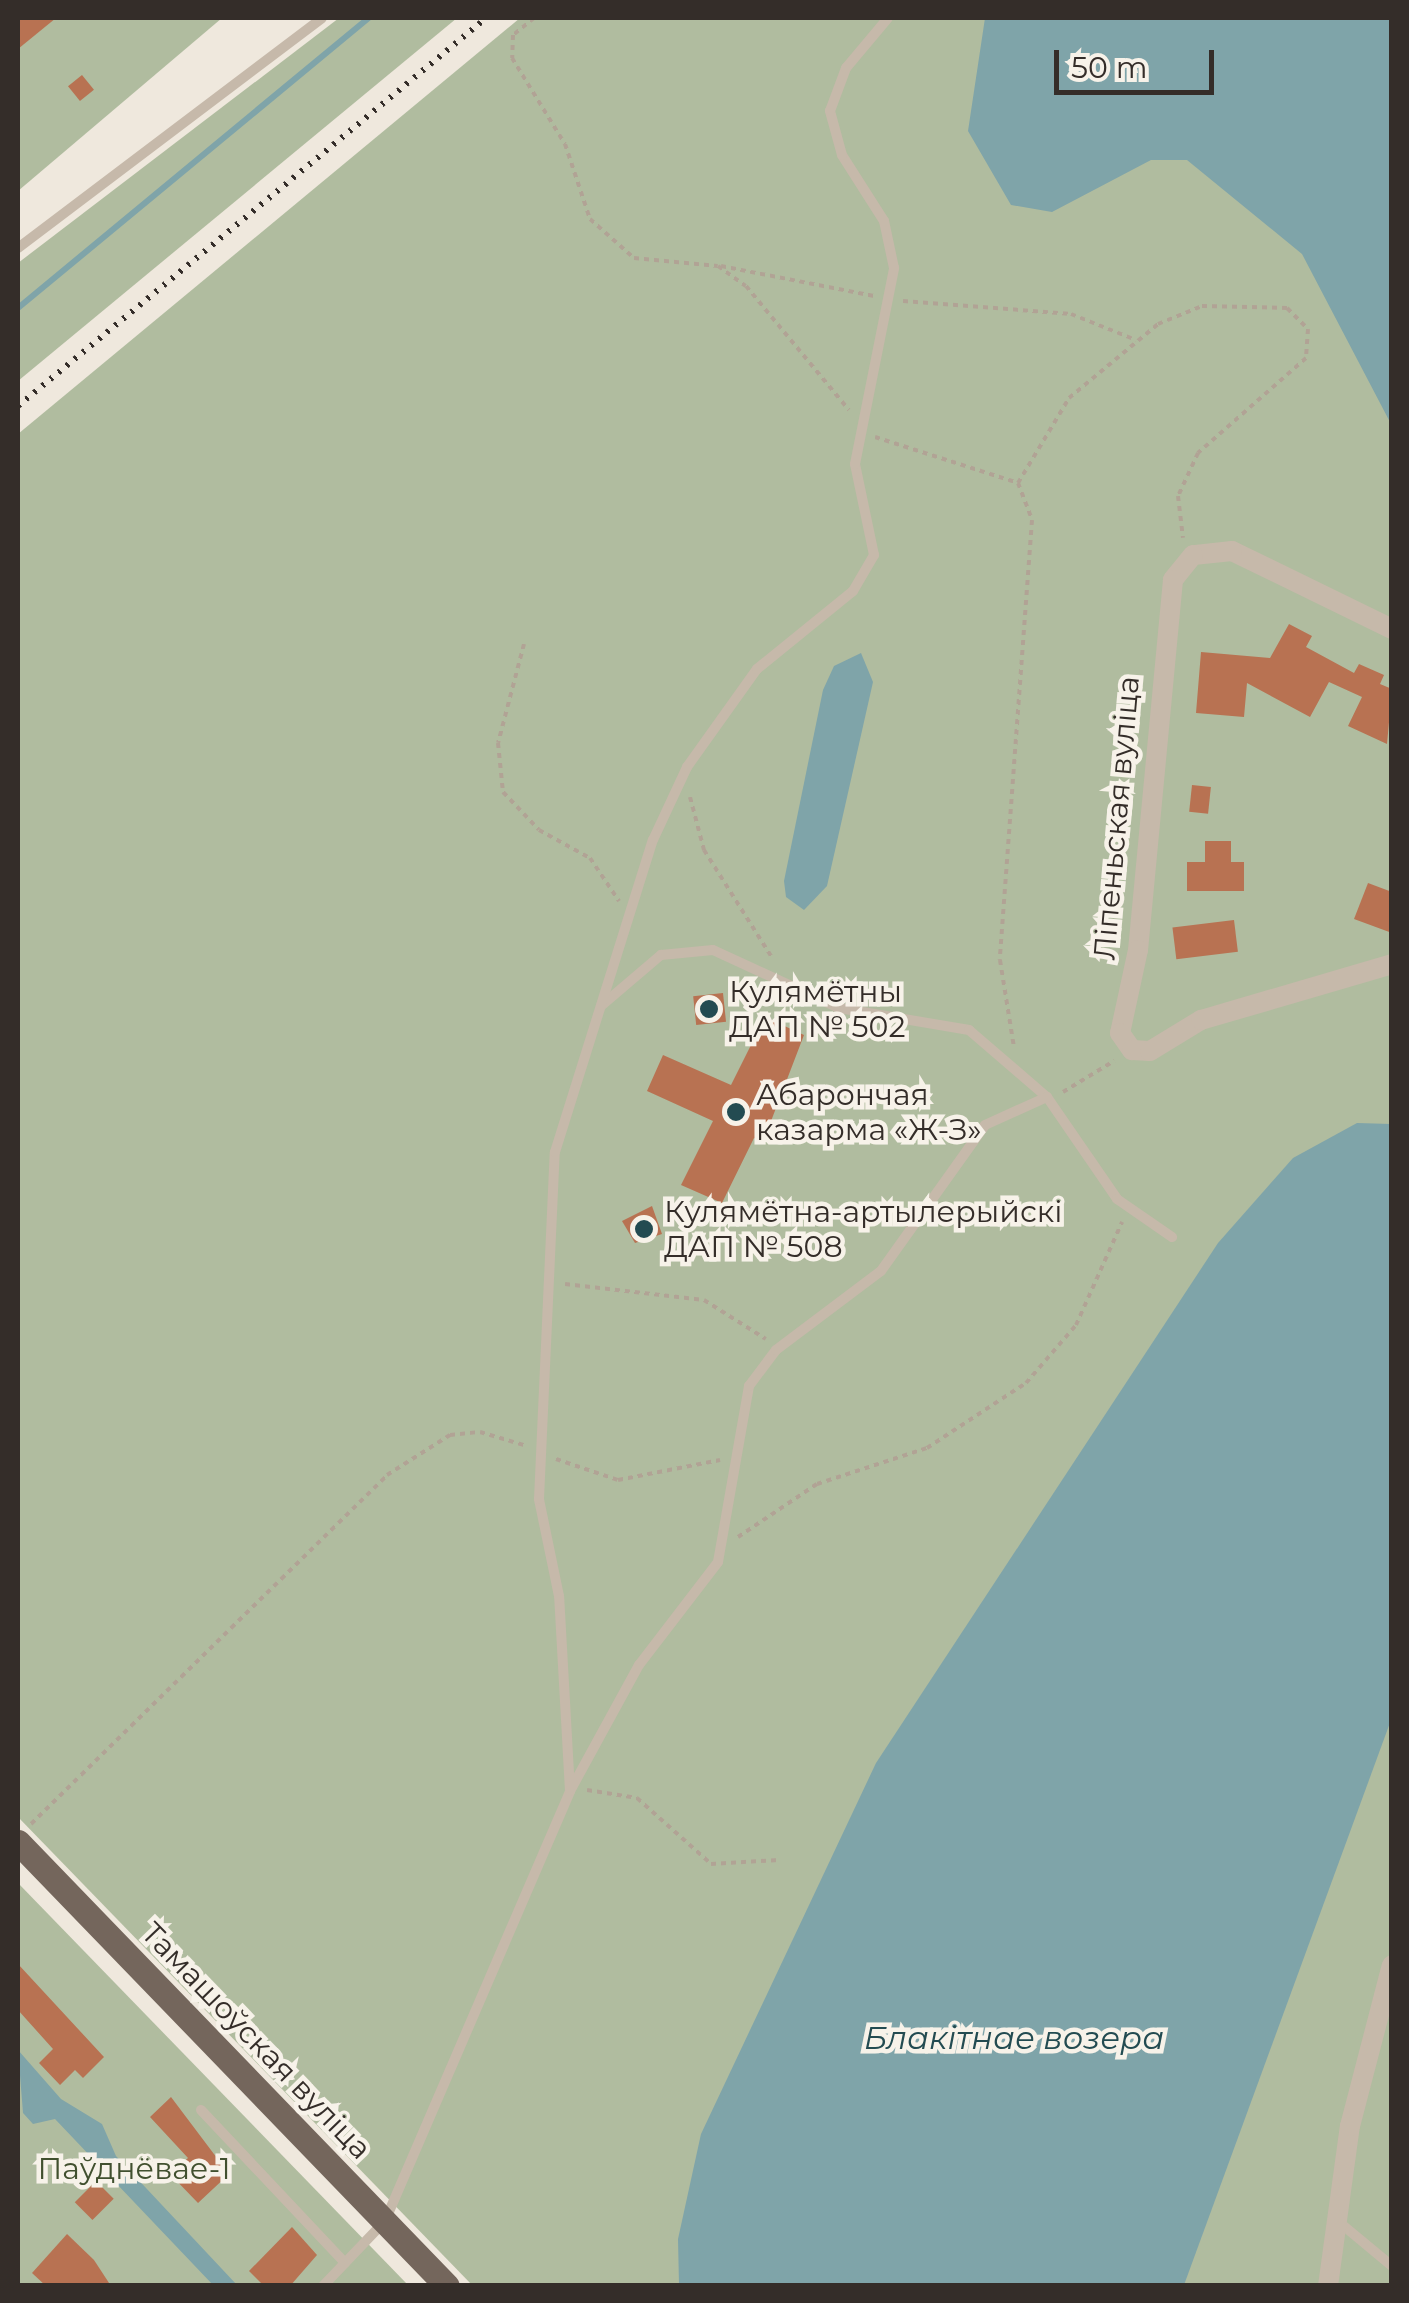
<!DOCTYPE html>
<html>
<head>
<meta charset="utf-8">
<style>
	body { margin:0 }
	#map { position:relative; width:1409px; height:2303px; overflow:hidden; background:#efe8dd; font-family:Montserrat,sans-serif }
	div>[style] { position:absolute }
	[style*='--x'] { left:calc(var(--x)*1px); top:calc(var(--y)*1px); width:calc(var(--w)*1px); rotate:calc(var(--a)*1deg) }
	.green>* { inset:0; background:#b0bc9f }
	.water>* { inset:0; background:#7fa4a9 }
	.stream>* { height:6px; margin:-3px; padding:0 3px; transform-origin:3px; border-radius:3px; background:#7fa4a9 }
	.building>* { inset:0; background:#b87252; transform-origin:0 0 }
	.path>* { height:4px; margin-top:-2px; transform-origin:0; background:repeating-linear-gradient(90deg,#b1a395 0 5px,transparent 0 10px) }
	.service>* { height:10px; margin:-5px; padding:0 5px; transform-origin:5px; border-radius:5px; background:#c6b9aa }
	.minor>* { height:20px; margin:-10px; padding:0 10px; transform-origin:10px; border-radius:10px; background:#c6b9aa }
	.primary>* { height:25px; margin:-12.5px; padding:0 12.5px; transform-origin:12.5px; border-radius:12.5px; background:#74665c }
	.rail>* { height:6px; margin-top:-3px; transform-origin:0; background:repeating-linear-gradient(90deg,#342d29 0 2.5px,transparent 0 10.5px) }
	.dots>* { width:28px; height:28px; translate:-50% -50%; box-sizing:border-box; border:5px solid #f7f2e9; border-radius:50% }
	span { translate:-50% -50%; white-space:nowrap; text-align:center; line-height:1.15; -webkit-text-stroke:9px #f7f2e9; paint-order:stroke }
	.street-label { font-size:30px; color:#342d29 }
	.poi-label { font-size:30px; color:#342d29 }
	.left { translate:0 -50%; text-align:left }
	.park-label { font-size:30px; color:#41502f }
	.water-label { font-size:32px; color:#234b51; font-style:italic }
	.frame { position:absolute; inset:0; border:20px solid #342d29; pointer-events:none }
	.scale { position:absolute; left:1054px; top:50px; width:160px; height:45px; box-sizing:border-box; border:5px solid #342d29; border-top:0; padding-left:12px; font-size:30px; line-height:35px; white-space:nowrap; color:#342d29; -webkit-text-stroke:8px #f7f2e9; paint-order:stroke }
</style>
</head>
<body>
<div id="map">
	<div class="green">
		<i style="clip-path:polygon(18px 18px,222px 18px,18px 191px)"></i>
		<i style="clip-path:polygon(339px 18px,457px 18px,18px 381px,18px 263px)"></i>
		<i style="clip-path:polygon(520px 18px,1391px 18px,1391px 2285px,472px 2285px,18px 1817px,18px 434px)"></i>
		<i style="clip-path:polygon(18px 1883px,408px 2285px,18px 2285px)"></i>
	</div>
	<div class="water">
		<i style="clip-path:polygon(985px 18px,1391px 18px,1391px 424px,1302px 254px,1187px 160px,1151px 160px,1052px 212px,1011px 205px,968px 131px)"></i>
		<i style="clip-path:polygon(861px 653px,873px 682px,827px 886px,804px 910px,786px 897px,784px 881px,823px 690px,834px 666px)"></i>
		<i style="clip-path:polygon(1357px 1123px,1391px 1124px,1391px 1720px,1184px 2285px,679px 2285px,678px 2239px,701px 2134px,876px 1763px,1218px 1243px,1293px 1158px)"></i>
		<i style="clip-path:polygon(18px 2050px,61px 2099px,102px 2124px,116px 2156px,237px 2285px,213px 2285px,55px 2119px,33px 2124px,23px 2113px)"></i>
	</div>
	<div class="stream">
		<i style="--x:18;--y:308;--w:455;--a:-39.6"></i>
	</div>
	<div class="building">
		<i style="clip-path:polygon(18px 18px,56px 18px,18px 49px)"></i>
		<i style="left:82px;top:75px;width:19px;height:18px;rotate:51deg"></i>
		<i style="clip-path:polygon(1289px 624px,1312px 636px,1306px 647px,1354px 673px,1359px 664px,1384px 675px,1380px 684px,1392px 689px,1387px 744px,1348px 726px,1362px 697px,1329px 682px,1310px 717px,1247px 683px,1244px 717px,1196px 713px,1201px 652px,1270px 658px)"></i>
		<i style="left:1192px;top:785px;width:19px;height:27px;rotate:6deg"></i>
		<i style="clip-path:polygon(1205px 841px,1231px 841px,1231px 862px,1244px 862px,1244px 891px,1187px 891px,1187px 862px,1205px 862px)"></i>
		<i style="clip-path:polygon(1368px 883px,1392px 892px,1392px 933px,1354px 919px)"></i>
		<i style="left:1234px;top:920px;width:32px;height:62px;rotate:83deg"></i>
		<i style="left:723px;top:993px;width:29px;height:30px;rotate:84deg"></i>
		<i style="clip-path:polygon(765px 1017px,804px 1035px,763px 1142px,754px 1138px,722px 1203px,681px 1185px,713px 1121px,647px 1091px,663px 1055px,731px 1085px)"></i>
		<i style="clip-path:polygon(652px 1206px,662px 1234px,635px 1243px,622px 1221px)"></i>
		<i style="clip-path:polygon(18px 1964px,104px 2057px,83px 2078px,75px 2070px,60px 2085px,39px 2063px,53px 2049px,18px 2010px)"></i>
		<i style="clip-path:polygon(171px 2097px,229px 2174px,198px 2203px,170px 2174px,188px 2158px,150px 2117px)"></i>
		<i style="left:96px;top:2181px;width:25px;height:30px;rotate:45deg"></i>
		<i style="clip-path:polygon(292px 2227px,317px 2255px,290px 2286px,264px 2286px,249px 2271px)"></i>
		<i style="clip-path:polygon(67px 2234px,94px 2260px,111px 2286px,46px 2286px,32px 2273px)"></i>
	</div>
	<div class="path">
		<i style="--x:534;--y:18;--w:27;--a:141"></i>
		<i style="--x:513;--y:35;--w:23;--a:92"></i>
		<i style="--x:512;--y:58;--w:101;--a:58.4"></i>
		<i style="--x:565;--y:144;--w:79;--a:71.6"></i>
		<i style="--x:590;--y:219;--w:59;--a:41.6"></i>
		<i style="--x:634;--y:258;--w:84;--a:5.4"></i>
		<i style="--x:718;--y:266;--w:34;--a:36"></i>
		<i style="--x:746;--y:286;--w:161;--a:50.3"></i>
		<i style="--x:721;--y:266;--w:156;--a:11.1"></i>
		<i style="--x:903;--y:301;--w:169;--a:4.4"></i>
		<i style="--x:1071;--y:314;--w:70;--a:21.8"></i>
		<i style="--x:875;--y:437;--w:150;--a:17.8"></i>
		<i style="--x:1018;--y:483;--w:40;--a:69"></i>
		<i style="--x:1032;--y:520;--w:441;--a:94.2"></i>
		<i style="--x:1000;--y:960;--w:88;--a:80.9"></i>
		<i style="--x:1018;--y:483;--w:99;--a:-59"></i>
		<i style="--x:1069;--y:398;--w:116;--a:-39.7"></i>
		<i style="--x:1158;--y:324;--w:48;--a:-22.2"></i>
		<i style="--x:1202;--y:306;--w:85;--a:1.3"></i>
		<i style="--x:1287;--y:308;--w:30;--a:45"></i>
		<i style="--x:1308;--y:329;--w:29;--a:94"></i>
		<i style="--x:1306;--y:358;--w:144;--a:138.7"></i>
		<i style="--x:1198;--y:453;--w:47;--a:114.9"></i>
		<i style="--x:1178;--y:496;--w:42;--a:83.2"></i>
		<i style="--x:524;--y:644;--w:102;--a:104.7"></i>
		<i style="--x:498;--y:743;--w:49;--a:84.2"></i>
		<i style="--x:503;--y:792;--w:52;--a:46.5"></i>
		<i style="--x:539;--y:830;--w:58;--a:28.8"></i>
		<i style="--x:590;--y:858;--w:52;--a:56"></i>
		<i style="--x:690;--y:797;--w:55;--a:75.2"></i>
		<i style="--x:704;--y:850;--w:129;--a:57.7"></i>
		<i style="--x:1063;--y:1092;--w:60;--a:-31.3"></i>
		<i style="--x:565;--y:1284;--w:140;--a:6.6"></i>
		<i style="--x:704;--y:1300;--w:73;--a:32.2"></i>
		<i style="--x:556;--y:1459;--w:65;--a:18.7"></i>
		<i style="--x:618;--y:1480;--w:104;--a:-11.1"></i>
		<i style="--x:738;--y:1537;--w:95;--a:-33.9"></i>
		<i style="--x:817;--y:1484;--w:116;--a:-18.1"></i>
		<i style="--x:927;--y:1448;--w:118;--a:-33.3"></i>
		<i style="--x:1026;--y:1383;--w:77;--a:-49.2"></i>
		<i style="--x:1076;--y:1325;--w:113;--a:-65.9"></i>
		<i style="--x:587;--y:1790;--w:51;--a:9.1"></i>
		<i style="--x:637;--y:1798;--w:99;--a:41.7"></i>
		<i style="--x:711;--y:1864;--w:68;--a:-3.4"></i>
		<i style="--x:31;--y:1824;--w:499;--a:-44.4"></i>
		<i style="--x:387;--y:1475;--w:75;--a:-32.4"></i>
		<i style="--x:450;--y:1435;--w:30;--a:-6"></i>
		<i style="--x:480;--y:1432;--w:46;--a:16.5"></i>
	</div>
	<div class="service">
		<i style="--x:18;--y:248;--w:381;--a:-37.1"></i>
		<i style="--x:601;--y:1006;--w:79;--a:-40.4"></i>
		<i style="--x:661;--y:955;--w:52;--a:-5.5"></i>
		<i style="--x:713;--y:950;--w:139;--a:24.7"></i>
		<i style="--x:839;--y:1008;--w:132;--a:9.6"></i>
		<i style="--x:969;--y:1030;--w:103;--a:40.7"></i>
		<i style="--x:1047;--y:1097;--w:124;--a:55.5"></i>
		<i style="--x:1117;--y:1199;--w:67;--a:34.6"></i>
		<i style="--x:570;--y:1791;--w:195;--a:-93.2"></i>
		<i style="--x:559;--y:1596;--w:99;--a:-101.7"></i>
		<i style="--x:539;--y:1499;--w:347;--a:-87.4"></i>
		<i style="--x:555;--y:1152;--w:327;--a:-72.6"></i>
		<i style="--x:653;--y:840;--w:81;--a:-65"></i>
		<i style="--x:687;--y:767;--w:120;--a:-54.5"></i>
		<i style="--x:757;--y:669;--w:124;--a:-39.1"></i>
		<i style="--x:853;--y:591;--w:42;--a:-59.7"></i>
		<i style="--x:874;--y:555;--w:93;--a:-101.8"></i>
		<i style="--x:855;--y:464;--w:200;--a:-78.7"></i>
		<i style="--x:894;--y:268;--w:48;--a:-102"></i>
		<i style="--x:884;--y:221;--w:78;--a:-122.5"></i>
		<i style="--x:842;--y:155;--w:46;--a:-105.3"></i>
		<i style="--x:830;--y:111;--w:46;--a:-69.6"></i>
		<i style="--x:846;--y:68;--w:65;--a:-50"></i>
		<i style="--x:201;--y:2110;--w:210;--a:46.7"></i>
		<i style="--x:1339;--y:2222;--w:69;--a:39.7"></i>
		<i style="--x:323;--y:2286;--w:90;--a:-46.4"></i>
		<i style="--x:385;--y:2221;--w:468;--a:-66.7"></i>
		<i style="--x:570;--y:1791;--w:144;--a:-61.3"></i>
		<i style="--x:639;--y:1665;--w:130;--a:-52.5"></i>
		<i style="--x:718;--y:1562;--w:179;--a:-80"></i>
		<i style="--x:749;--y:1386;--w:45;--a:-53.1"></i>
		<i style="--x:776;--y:1350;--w:131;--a:-37"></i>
		<i style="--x:881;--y:1271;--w:179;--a:-54.5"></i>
		<i style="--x:985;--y:1125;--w:68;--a:-24.3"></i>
	</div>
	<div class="minor">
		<i style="--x:1392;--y:629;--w:178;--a:-154"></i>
		<i style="--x:1232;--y:551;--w:39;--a:174"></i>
		<i style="--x:1193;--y:555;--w:32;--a:129"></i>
		<i style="--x:1173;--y:580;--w:372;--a:95.4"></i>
		<i style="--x:1138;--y:950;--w:85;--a:102.2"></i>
		<i style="--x:1120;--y:1033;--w:21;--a:55"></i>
		<i style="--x:1132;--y:1050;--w:18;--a:3"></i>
		<i style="--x:1150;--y:1051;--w:60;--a:-31.3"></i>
		<i style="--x:1201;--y:1020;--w:199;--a:-16.3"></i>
		<i style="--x:1328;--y:2286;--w:162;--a:-82.2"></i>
		<i style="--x:1350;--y:2126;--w:166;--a:-75.4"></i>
	</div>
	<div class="primary">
		<i style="--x:18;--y:1842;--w:617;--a:45.98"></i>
	</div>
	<div class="rail">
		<i style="--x:18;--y:406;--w:608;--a:-39.66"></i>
	</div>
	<div class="dots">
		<i style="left:709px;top:1009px;background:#234b51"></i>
		<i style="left:736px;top:1112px;background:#234b51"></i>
		<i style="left:644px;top:1229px;background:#234b51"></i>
	</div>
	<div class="street-label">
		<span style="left:1117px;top:818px;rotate:-85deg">Ліпеньская вуліца</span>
		<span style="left:256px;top:2041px;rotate:46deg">Тамашоўская вуліца</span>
	</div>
	<div class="poi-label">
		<span class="left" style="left:729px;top:1009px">Кулямётны<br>ДАП № 502</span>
		<span class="left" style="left:756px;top:1112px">Абарончая<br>казарма «Ж-З»</span>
		<span class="left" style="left:664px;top:1229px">Кулямётна-артылерыйскі<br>ДАП № 508</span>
	</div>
	<div class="park-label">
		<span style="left:134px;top:2169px">Паўднёвае-1</span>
	</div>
	<div class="water-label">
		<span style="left:1014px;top:2038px">Блакітнае возера</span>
	</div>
	<div class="frame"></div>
	<div class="scale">50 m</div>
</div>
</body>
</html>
